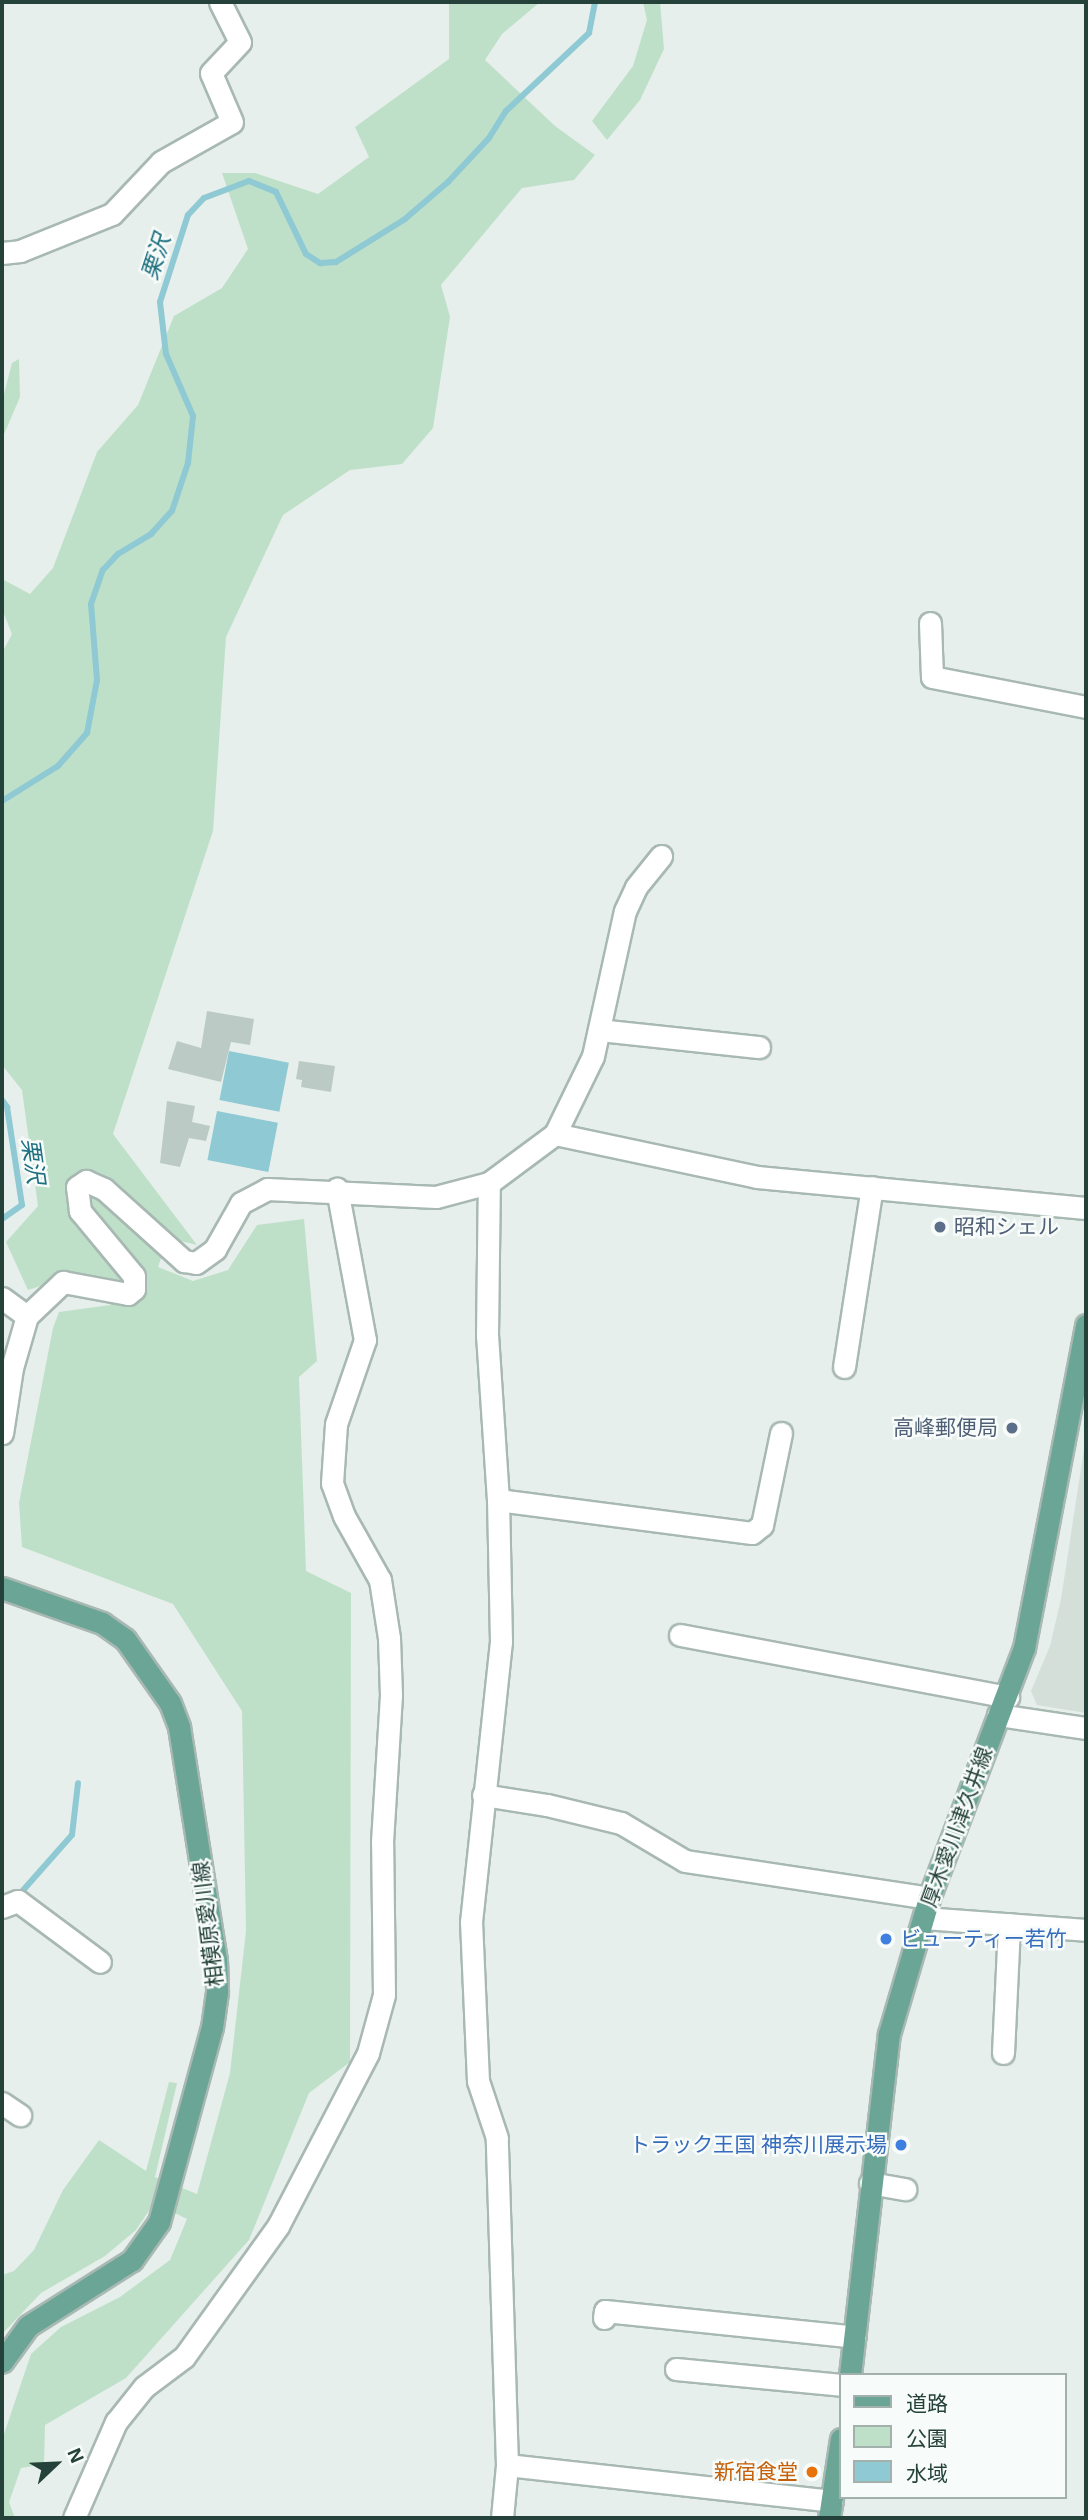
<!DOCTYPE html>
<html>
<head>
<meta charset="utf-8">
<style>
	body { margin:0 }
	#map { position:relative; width:1088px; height:2520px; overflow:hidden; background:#e6efeb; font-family:Arial,"Noto Sans JP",sans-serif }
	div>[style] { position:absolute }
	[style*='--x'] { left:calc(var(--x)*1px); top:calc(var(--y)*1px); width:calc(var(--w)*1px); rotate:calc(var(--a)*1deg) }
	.built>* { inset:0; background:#d4dfda }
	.green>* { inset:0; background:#bfe0c8 }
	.water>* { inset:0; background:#8ec9d4; transform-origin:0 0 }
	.stream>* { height:6px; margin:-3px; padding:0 3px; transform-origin:3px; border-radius:3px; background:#8ec9d4 }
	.building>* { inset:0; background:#bbcac4 }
	.roads { filter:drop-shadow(2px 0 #a8b8b2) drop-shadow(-2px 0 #a8b8b2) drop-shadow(0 2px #a8b8b2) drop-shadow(0 -2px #a8b8b2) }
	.minor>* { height:21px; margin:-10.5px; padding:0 10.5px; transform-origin:10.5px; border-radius:10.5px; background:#fff }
	.major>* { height:21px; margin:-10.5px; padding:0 10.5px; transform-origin:10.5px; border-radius:10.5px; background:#6aa596 }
	.dots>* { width:19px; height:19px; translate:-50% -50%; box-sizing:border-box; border:4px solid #f7fbf9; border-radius:50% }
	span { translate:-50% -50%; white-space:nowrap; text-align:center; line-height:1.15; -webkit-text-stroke:5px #f7fbf9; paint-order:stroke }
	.service-label { font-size:21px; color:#4e5e75 }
	.left { translate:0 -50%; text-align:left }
	.right { translate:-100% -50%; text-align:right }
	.street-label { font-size:21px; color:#24423a }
	.shop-label { font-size:21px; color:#366cbe }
	.food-label { font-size:21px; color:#c56008 }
	.water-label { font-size:23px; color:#1c6f80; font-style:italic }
	.frame { position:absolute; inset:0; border:4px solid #24423a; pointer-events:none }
	.legend { position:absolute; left:839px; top:2373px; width:228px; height:126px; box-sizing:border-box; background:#f7fbf9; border:2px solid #a3b1ad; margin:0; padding:9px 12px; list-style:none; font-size:21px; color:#24423a }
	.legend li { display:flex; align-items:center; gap:14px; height:35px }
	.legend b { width:35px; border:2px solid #a3b1ad }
	.north { position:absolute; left:21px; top:2429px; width:70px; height:70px; -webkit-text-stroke:5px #f7fbf9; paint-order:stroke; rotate:67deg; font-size:19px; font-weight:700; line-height:28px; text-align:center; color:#24423a }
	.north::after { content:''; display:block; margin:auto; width:24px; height:32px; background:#24423a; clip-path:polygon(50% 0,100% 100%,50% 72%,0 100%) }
</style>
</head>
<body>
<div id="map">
	<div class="built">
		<i style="clip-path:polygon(1086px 1436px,1086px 1713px,1037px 1705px,1031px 1691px,1050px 1646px,1061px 1599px)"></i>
	</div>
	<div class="green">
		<i style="clip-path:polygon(449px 2px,540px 2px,502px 34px,485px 60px,555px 126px,595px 155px,574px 180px,522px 188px,441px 285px,450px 317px,433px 428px,402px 464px,350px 470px,283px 515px,226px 637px,213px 831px,113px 1134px,197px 1245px,168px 1238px,158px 1267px,193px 1281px,228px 1270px,257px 1225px,304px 1219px,317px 1361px,299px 1377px,306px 1571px,351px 1593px,350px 2062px,309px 2093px,249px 2240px,126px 2378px,45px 2425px,44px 2464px,21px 2468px,9px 2502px,15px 2518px,2px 2518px,2px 2440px,31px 2354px,61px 2327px,120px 2297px,170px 2260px,187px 2219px,154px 2203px,136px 2230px,105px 2256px,41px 2293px,2px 2334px,2px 2275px,14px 2271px,34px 2250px,63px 2190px,99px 2140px,146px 2171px,169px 2082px,177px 2083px,155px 2177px,197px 2194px,230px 2073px,246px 1931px,242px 1711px,173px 1604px,22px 1547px,19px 1503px,53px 1328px,59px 1312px,110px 1305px,107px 1281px,56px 1281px,28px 1290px,6px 1242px,38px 1206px,22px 1090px,2px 1065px,2px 653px,12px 634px,2px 609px,2px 579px,30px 594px,53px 568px,97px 452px,138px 405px,174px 316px,222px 288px,248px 249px,222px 173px,255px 173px,318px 194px,369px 157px,355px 127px,449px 59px)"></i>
		<i style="clip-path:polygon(643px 2px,660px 2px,664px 49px,640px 100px,607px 140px,592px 121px,633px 66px,647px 20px)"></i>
		<i style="clip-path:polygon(19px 359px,20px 397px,2px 439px,2px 402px,12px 363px)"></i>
	</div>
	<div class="water">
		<i style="left:229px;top:1051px;width:61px;height:50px;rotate:11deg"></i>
		<i style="left:217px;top:1111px;width:62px;height:50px;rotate:11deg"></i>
	</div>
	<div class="stream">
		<i style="--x:2;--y:801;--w:66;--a:-32"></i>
		<i style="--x:58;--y:766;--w:44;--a:-48.7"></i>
		<i style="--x:87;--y:733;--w:54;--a:-79.3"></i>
		<i style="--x:97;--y:680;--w:76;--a:-94.5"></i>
		<i style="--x:91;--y:604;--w:36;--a:-71"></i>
		<i style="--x:103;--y:570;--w:22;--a:-47"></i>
		<i style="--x:118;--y:554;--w:39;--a:-31"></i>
		<i style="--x:151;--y:534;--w:31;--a:-48"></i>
		<i style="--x:172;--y:511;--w:51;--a:-71.6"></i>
		<i style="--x:188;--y:463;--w:47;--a:-83.9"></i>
		<i style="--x:193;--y:416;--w:68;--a:-113.5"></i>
		<i style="--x:166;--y:354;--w:52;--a:-96.6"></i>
		<i style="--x:160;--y:302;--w:91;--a:-72.2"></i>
		<i style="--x:188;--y:215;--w:23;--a:-47"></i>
		<i style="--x:204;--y:198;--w:48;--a:-20.7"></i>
		<i style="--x:249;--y:181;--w:29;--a:22"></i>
		<i style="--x:276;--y:192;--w:69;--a:64.2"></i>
		<i style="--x:306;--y:254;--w:17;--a:33"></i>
		<i style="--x:320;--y:263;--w:16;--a:-4"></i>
		<i style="--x:336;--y:262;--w:81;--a:-31.9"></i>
		<i style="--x:405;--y:219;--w:57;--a:-40.7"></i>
		<i style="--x:448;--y:182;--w:60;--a:-47"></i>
		<i style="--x:489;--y:138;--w:32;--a:-58"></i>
		<i style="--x:506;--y:111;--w:114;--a:-43.2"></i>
		<i style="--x:589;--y:33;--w:32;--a:-79"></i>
		<i style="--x:2;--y:1100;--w:9;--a:54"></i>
		<i style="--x:7;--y:1107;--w:99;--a:81.3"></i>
		<i style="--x:22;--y:1205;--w:24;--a:145"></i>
		<i style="--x:18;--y:1896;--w:81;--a:-48.5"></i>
		<i style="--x:72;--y:1835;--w:52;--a:-83.4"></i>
	</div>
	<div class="building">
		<i style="clip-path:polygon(207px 1011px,254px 1019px,250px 1045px,231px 1042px,221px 1082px,168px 1069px,177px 1041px,201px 1048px)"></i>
		<i style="clip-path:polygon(299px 1061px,335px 1066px,331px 1092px,301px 1087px,302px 1080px,296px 1079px)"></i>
		<i style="clip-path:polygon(167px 1101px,195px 1106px,192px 1122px,210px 1126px,206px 1141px,189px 1138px,180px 1167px,160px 1163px)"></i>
	</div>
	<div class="roads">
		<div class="minor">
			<i style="--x:2;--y:253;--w:18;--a:-6"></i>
			<i style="--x:20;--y:251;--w:99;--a:-21.9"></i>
			<i style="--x:112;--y:214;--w:71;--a:-46.7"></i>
			<i style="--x:161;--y:162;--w:81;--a:-29.4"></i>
			<i style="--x:232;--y:122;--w:53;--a:-113.2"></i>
			<i style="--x:211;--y:73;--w:42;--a:-46.9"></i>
			<i style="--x:240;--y:42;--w:45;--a:-116.6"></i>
			<i style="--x:930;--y:623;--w:54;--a:87.9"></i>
			<i style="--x:932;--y:677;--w:157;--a:11"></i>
			<i style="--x:599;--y:1030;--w:161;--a:6.1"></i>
			<i style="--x:555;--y:1134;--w:87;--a:-64"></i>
			<i style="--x:593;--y:1056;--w:148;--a:-77.6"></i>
			<i style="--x:625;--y:911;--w:26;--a:-65"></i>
			<i style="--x:636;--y:887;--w:40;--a:-51"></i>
			<i style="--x:2;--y:1298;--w:31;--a:36"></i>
			<i style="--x:27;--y:1316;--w:54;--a:106.1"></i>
			<i style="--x:12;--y:1368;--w:66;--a:98.7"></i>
			<i style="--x:27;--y:1316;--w:50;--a:-43.4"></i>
			<i style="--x:63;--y:1282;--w:66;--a:10.5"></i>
			<i style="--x:128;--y:1294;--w:8;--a:-40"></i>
			<i style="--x:134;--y:1289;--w:13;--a:-90"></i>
			<i style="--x:134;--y:1276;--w:85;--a:-129.7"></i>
			<i style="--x:80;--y:1211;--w:24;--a:-97"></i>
			<i style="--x:77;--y:1187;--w:11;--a:-34"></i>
			<i style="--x:86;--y:1181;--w:20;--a:24"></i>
			<i style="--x:104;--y:1189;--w:108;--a:42"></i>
			<i style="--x:184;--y:1261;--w:12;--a:9"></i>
			<i style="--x:196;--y:1263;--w:24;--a:-36"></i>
			<i style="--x:215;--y:1249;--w:53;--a:-60.5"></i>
			<i style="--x:241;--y:1203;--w:30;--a:-28"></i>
			<i style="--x:267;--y:1189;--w:169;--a:2.7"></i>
			<i style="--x:436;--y:1197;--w:55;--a:-14.8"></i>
			<i style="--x:844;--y:1367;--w:182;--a:-81.2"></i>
			<i style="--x:498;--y:1500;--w:256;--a:7.4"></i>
			<i style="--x:752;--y:1533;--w:13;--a:-39"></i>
			<i style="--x:762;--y:1525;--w:94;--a:-78.3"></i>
			<i style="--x:680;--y:1635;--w:334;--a:10.7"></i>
			<i style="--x:998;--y:1715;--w:89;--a:8.4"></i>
			<i style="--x:483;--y:1795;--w:65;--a:8.9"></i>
			<i style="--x:547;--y:1805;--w:76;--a:13.7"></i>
			<i style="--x:621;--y:1823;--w:74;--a:30.7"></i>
			<i style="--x:685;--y:1861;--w:247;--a:8.6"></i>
			<i style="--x:2;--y:1907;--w:17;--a:-21"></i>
			<i style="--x:18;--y:1901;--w:102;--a:36.6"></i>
			<i style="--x:924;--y:1918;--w:162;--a:4.2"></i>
			<i style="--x:1003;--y:2053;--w:129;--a:-87.3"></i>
			<i style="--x:2;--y:2103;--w:22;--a:34"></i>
			<i style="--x:870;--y:2183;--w:36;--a:10"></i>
			<i style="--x:604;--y:2318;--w:7;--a:-82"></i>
			<i style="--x:605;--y:2311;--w:251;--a:5.9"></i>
			<i style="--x:676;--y:2369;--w:166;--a:5.5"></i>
			<i style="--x:507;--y:2465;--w:327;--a:6.3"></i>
			<i style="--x:74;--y:2518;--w:105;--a:-66.4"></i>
			<i style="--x:116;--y:2422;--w:45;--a:-51.3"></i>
			<i style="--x:144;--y:2387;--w:50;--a:-36.9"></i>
			<i style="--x:184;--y:2357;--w:161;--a:-54.3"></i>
			<i style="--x:278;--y:2226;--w:195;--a:-62.5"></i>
			<i style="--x:368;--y:2053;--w:60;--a:-74.6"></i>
			<i style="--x:384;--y:1995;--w:153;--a:-90.7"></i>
			<i style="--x:382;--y:1842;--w:147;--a:-86.5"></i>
			<i style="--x:391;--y:1695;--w:57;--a:-92"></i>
			<i style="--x:389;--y:1638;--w:59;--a:-98.8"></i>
			<i style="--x:380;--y:1580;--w:73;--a:-119.4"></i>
			<i style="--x:344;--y:1516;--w:35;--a:-110"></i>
			<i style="--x:332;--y:1483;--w:59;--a:-86.1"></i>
			<i style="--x:336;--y:1424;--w:89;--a:-71"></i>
			<i style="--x:365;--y:1340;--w:154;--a:-100.5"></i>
			<i style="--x:502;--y:2518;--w:53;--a:-84.6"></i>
			<i style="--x:507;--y:2465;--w:327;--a:-91.8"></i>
			<i style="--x:497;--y:2138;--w:60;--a:-108.4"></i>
			<i style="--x:478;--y:2081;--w:159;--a:-92.5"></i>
			<i style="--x:471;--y:1922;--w:282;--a:-83.9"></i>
			<i style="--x:501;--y:1642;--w:142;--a:-91.2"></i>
			<i style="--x:498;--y:1500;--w:164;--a:-93.8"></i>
			<i style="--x:487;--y:1336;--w:153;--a:-89.3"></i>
			<i style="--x:489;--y:1183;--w:82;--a:-36.6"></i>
			<i style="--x:555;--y:1134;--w:207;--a:12"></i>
			<i style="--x:757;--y:1177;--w:330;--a:5.4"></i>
		</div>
		<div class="major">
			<i style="--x:2;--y:1588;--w:106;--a:19.3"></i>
			<i style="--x:102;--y:1623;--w:28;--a:35"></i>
			<i style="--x:125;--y:1639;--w:78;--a:54.9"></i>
			<i style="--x:170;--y:1703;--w:26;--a:69"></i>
			<i style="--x:179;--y:1727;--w:236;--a:81"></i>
			<i style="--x:216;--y:1960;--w:32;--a:88"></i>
			<i style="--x:217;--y:1992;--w:35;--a:98"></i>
			<i style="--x:212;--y:2027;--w:202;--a:105.2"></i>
			<i style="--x:159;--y:2222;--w:47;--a:125.4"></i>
			<i style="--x:132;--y:2260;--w:123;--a:147.6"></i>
			<i style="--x:28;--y:2326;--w:44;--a:125.8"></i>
			<i style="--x:850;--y:2375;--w:343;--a:-83.5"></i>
			<i style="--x:889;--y:2034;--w:142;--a:-73.6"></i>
			<i style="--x:929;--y:1898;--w:267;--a:-69.2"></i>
			<i style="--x:1024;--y:1648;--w:329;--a:-79.1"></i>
			<i style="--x:829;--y:2518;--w:80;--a:-81.4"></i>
		</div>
	</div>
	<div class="dots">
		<i style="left:940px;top:1227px;background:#5c6f8a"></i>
		<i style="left:1012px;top:1428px;background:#5c6f8a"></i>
		<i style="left:886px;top:1939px;background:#3f7fe0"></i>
		<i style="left:901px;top:2145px;background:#3f7fe0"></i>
		<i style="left:812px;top:2472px;background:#e8710a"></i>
	</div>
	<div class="service-label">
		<span class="left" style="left:954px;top:1227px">昭和シェル</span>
		<span class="right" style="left:998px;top:1428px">高峰郵便局</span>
	</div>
	<div class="street-label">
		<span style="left:957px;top:1827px;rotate:-70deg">厚木愛川津久井線</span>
		<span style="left:208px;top:1924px;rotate:-97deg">相模原愛川線</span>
	</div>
	<div class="shop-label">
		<span class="left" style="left:900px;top:1939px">ビューティー若竹</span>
		<span class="right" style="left:887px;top:2145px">トラック王国 神奈川展示場</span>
	</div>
	<div class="food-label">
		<span class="right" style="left:798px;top:2472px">新宿食堂</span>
	</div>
	<div class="water-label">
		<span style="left:156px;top:257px;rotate:-72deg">栗沢</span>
		<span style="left:33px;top:1161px;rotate:82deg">栗沢</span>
	</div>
	<div class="frame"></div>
	<ul class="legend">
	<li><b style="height:9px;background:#6aa596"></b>道路</li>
	<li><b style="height:19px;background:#bfe0c8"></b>公園</li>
	<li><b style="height:19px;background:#8ec9d4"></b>水域</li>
	</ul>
	<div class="north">N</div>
</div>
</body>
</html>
